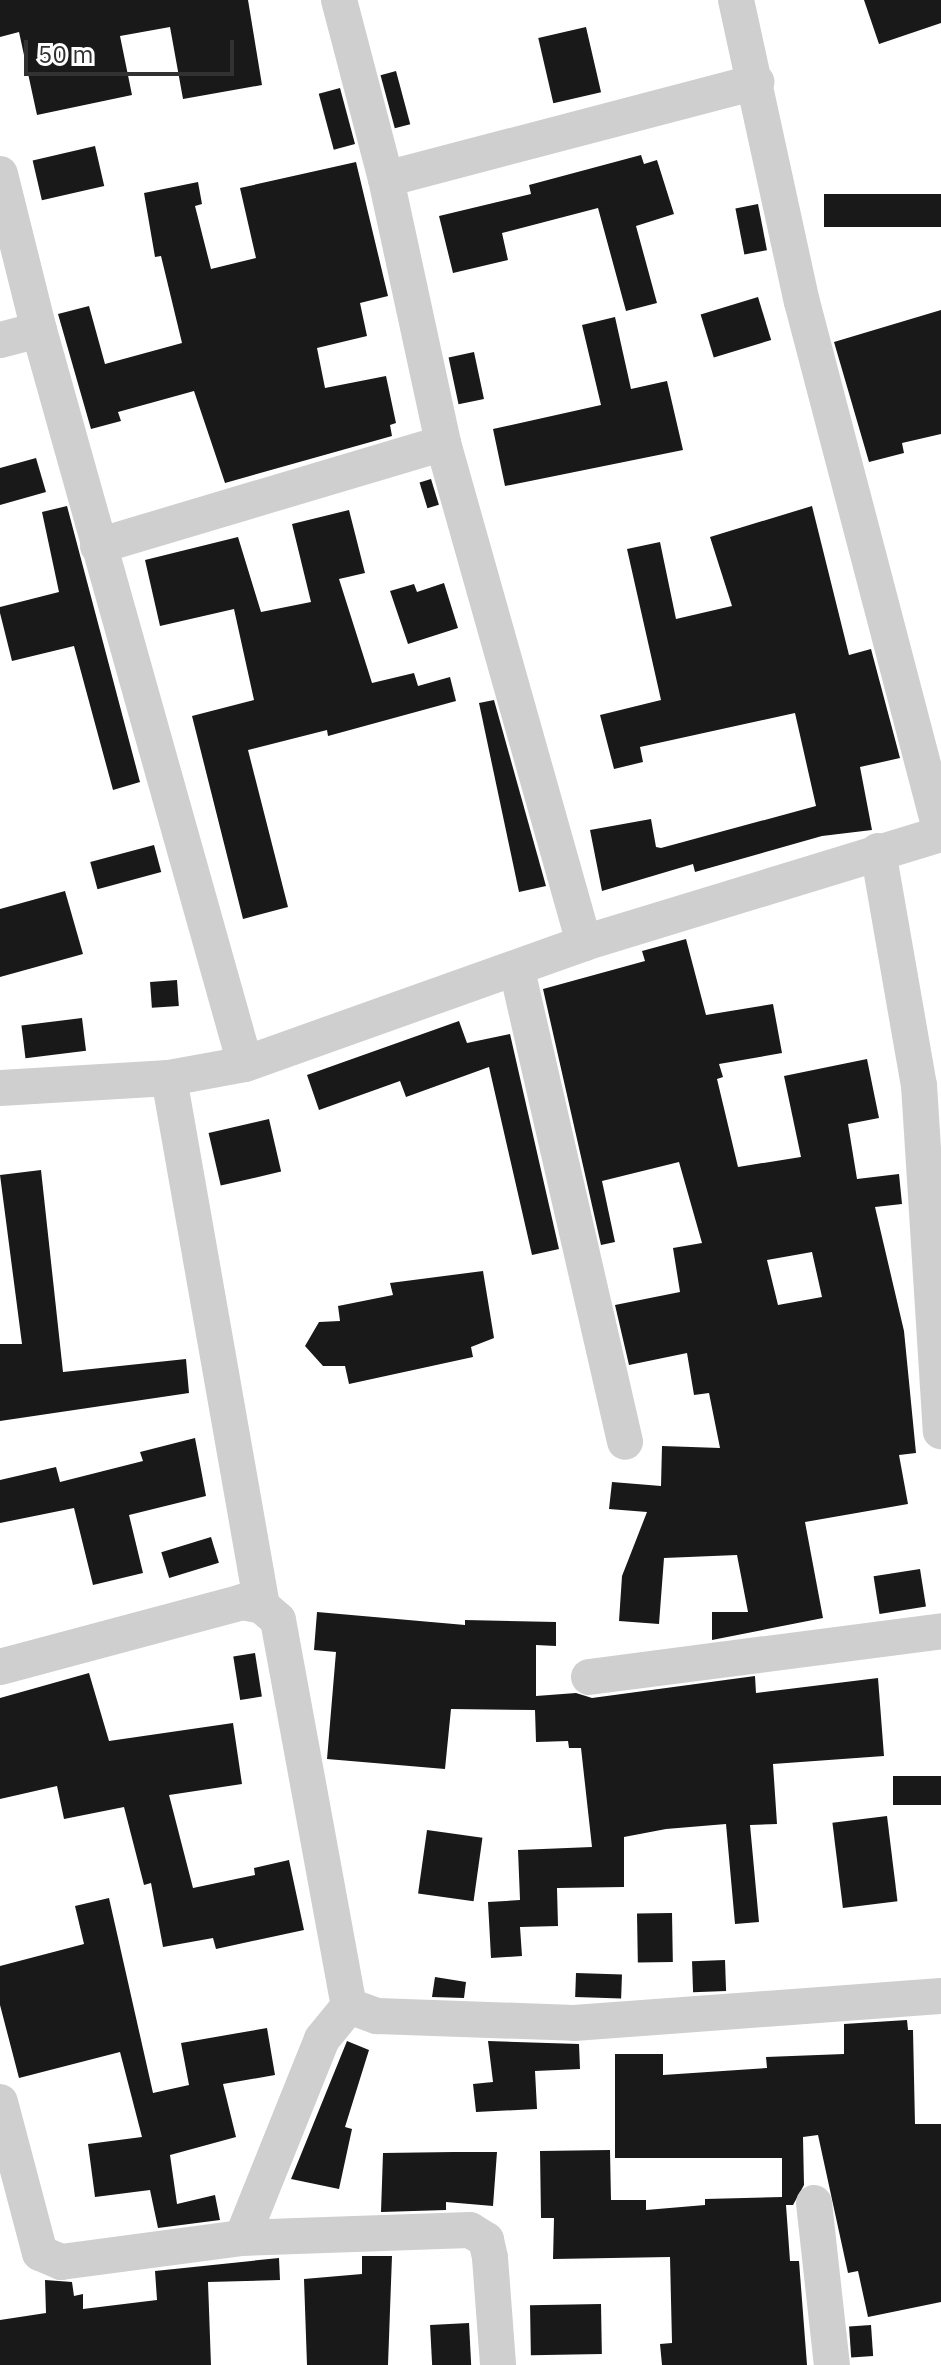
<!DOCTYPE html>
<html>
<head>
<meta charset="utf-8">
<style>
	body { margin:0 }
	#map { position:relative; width:941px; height:2365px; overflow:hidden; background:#fff; font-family:"IBM Plex Sans",sans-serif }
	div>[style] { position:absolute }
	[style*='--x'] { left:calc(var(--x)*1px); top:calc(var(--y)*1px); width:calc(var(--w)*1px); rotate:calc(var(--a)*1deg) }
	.building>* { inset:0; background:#191919; transform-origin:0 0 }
	.minor>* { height:36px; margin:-18px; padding:0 18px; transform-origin:18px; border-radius:18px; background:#cfcfcf }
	span { translate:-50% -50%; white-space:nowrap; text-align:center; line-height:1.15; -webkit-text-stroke:8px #fff; paint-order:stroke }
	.scale { position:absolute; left:24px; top:40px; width:210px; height:36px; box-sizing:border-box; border:4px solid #323232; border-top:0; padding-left:10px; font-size:24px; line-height:28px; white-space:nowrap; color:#323232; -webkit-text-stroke:6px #fff; paint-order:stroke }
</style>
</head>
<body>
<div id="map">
	<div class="building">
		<i style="clip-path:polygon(0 0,248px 0,262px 85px,183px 99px,170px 27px,120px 36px,132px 95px,37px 115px,19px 32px,0 37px)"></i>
		<i style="clip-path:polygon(864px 0,941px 0,941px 23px,879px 44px)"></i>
		<i style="left:586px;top:27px;width:67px;height:49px;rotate:77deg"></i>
		<i style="left:396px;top:71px;width:55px;height:16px;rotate:75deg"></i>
		<i style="left:340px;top:88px;width:58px;height:22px;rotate:75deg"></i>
		<i style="left:95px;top:146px;width:41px;height:64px;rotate:77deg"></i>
		<i style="clip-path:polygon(641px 155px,644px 164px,657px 160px,674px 214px,636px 226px,657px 303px,626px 311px,598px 208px,502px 233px,508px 260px,453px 273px,439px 216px,531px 194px,529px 185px)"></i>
		<i style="clip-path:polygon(356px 162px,388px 296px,360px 303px,367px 336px,317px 348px,325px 388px,386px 376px,396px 423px,390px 425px,392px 436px,225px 483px,194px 391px,118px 412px,121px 421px,91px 429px,58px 314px,89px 306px,105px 364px,182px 343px,161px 256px,155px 257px,144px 193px,198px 182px,202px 204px,195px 206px,211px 269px,256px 258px,240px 188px)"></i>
		<i style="left:941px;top:194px;width:33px;height:117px;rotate:90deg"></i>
		<i style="left:758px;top:204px;width:47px;height:23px;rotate:79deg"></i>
		<i style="left:758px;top:297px;width:45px;height:60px;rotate:73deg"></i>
		<i style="clip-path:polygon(941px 310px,941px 434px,902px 443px,904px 453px,869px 462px,834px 342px)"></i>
		<i style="clip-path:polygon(615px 317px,631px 389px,667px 381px,683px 450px,505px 486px,493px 429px,601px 405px,582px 325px)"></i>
		<i style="left:474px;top:352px;width:48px;height:26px;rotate:78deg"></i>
		<i style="clip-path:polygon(36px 458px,46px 492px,0 505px,0 468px)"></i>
		<i style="left:431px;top:479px;width:27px;height:12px;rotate:73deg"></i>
		<i style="clip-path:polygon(67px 506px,140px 782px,113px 790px,74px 646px,12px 661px,0 613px,0 607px,59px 592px,42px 512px)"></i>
		<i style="clip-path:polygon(812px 506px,849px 655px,871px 649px,900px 758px,860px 767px,872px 830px,822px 836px,695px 872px,693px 864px,602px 891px,590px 830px,651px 819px,656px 847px,661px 848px,816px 806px,795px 713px,640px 747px,643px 762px,614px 769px,600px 715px,661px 700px,627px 549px,660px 542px,676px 619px,732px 606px,710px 537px)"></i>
		<i style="clip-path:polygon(349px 510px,365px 573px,339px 579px,372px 683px,414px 673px,418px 686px,450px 677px,456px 701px,328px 736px,327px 730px,248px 750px,288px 907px,243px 919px,192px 716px,254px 700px,234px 609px,160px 626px,145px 560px,238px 537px,261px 612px,311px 602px,292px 524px)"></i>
		<i style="clip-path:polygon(444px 583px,458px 628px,408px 644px,390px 591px,414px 584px,417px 592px)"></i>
		<i style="clip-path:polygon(494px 700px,546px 886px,519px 892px,479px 703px)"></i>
		<i style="left:154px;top:845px;width:28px;height:66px;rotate:75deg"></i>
		<i style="clip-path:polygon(65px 891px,83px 954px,0 977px,0 909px)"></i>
		<i style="clip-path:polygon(evenodd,686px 939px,706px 1015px,773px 1004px,782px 1053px,719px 1064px,723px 1077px,717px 1079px,738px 1167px,801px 1157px,784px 1076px,867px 1059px,879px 1118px,848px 1124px,857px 1179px,899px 1174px,902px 1204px,875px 1207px,904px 1331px,916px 1453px,899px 1455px,908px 1504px,805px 1522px,823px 1618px,712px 1640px,712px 1612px,748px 1612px,737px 1555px,664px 1558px,659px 1624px,619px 1621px,622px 1576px,647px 1512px,609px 1509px,612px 1482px,661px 1486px,662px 1446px,720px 1448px,709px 1393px,694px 1395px,687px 1353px,629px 1365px,615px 1305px,680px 1292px,673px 1248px,702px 1243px,679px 1162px,602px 1181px,615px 1242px,601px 1245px,543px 989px,645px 961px,642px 951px,686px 939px,812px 1252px,822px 1297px,778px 1305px,767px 1260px,812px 1252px)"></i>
		<i style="left:177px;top:980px;width:26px;height:27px;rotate:86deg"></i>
		<i style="left:82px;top:1018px;width:33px;height:61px;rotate:83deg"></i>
		<i style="clip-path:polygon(459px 1021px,467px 1043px,510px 1034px,559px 1249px,532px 1255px,489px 1067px,406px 1097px,400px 1081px,319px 1110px,307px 1075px)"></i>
		<i style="left:269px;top:1119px;width:54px;height:62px;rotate:77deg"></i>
		<i style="clip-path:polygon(41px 1170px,63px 1372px,186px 1359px,189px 1393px,0 1421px,0 1344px,22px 1344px,0 1175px)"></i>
		<i style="clip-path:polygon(483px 1271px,494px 1338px,471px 1347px,473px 1357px,349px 1384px,345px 1366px,323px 1366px,305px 1346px,319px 1322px,340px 1321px,338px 1306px,393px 1295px,390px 1283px)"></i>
		<i style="clip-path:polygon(195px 1438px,206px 1496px,129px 1515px,143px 1573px,93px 1585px,74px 1508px,0 1523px,0 1480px,56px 1467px,60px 1482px,143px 1461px,140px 1452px)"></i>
		<i style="left:211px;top:1537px;width:27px;height:52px;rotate:73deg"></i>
		<i style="left:920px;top:1569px;width:38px;height:47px;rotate:81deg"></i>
		<i style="clip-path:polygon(317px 1612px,465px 1625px,465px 1620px,556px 1622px,556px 1646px,536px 1645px,536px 1696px,576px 1693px,592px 1698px,755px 1676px,756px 1693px,878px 1678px,884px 1756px,773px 1764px,777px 1824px,750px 1825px,759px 1922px,735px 1924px,726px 1824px,666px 1829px,624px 1837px,624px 1887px,557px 1888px,558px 1926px,520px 1927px,522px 1956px,491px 1958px,488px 1902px,520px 1900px,518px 1850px,592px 1847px,581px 1748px,569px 1748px,568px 1741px,536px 1742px,535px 1710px,451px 1709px,445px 1769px,327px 1759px,336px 1652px,314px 1650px)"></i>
		<i style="left:255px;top:1653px;width:44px;height:22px;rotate:81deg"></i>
		<i style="clip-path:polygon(89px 1673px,109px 1741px,233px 1723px,242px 1784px,169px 1795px,193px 1888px,255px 1875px,254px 1868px,289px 1860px,304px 1930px,216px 1949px,213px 1938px,163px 1947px,151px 1883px,144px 1885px,124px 1807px,64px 1819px,57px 1786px,0 1799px,0 1698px)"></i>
		<i style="left:941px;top:1776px;width:29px;height:48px;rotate:90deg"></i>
		<i style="left:887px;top:1816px;width:86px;height:55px;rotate:83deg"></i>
		<i style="left:427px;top:1830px;width:56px;height:64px;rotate:8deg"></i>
		<i style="clip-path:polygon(109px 1898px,153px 2093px,189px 2085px,181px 2043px,267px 2028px,275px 2075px,223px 2084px,236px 2137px,170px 2155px,177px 2204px,215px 2195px,220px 2220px,158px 2228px,150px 2190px,95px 2197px,88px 2144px,142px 2137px,120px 2052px,19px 2078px,0 2005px,0 1966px,84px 1944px,75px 1906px)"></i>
		<i style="left:672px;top:1913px;width:49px;height:35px;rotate:89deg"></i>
		<i style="left:725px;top:1960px;width:31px;height:33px;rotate:88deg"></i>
		<i style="left:576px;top:1973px;width:46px;height:24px;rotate:2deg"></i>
		<i style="clip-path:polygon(435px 1977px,466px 1982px,464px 1998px,432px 1997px)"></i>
		<i style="clip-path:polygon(907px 2020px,908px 2030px,913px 2030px,915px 2124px,941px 2124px,941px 2302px,868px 2317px,858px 2271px,848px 2273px,818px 2135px,803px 2137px,804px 2185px,793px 2205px,786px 2205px,790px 2261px,799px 2261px,807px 2365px,662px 2365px,660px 2344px,672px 2343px,670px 2257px,553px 2259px,554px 2218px,541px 2218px,540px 2151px,610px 2150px,611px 2200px,646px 2200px,646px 2210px,705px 2205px,705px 2199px,782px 2197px,782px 2158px,615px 2158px,615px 2054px,663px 2054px,663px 2075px,767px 2068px,766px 2057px,844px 2054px,844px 2024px)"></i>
		<i style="clip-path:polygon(347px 2041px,369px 2050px,345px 2127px,352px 2129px,339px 2189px,291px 2179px)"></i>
		<i style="clip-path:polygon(488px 2041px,579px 2044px,580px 2069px,535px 2071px,537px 2109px,476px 2112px,473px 2084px,493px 2082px)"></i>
		<i style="clip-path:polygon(454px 2152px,497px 2152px,493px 2206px,446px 2202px,446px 2210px,381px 2212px,383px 2153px)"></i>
		<i style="clip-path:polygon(362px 2256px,392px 2256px,388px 2365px,307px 2365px,304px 2279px,362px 2274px)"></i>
		<i style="clip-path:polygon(279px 2258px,280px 2280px,208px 2282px,211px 2365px,0 2365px,0 2320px,46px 2313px,45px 2280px,72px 2282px,74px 2296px,83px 2294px,83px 2309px,157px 2300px,155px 2271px)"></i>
		<i style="left:601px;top:2304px;width:50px;height:71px;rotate:89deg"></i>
		<i style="left:469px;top:2323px;width:42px;height:39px;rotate:87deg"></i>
		<i style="left:871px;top:2325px;width:31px;height:22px;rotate:86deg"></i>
	</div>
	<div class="minor">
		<i style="--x:339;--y:0;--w:185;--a:75.3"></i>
		<i style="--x:386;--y:179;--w:270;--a:77.8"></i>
		<i style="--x:443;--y:443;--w:520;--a:74.25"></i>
		<i style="--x:736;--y:0;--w:309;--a:77.7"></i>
		<i style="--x:802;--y:302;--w:549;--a:75.33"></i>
		<i style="--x:0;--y:174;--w:161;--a:76"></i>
		<i style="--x:39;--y:330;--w:762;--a:74.32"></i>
		<i style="--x:386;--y:179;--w:383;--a:-14.7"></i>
		<i style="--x:0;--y:340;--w:40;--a:-14.4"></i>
		<i style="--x:98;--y:546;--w:360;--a:-16.6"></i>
		<i style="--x:878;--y:851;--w:238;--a:80.1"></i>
		<i style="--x:919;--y:1085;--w:347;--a:86.4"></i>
		<i style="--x:517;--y:970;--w:484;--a:77.1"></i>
		<i style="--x:169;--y:1078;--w:536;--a:80.01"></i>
		<i style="--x:0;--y:1088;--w:169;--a:-3.4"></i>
		<i style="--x:169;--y:1078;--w:77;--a:-10.4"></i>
		<i style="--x:245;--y:1064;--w:360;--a:-19.6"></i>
		<i style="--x:584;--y:943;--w:373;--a:-17"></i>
		<i style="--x:0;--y:1667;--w:251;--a:-15"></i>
		<i style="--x:242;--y:1602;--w:20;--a:11"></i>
		<i style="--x:262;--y:1606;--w:21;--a:41"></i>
		<i style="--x:278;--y:1620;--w:392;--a:79.6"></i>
		<i style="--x:349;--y:2006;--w:30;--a:20"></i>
		<i style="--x:377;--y:2016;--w:197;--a:2"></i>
		<i style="--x:574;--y:2023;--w:368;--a:-4.2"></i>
		<i style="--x:589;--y:1677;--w:355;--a:-7.4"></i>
		<i style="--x:0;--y:2102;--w:156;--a:75.2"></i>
		<i style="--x:40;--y:2253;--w:23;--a:23"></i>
		<i style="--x:61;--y:2262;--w:183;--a:-7.6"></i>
		<i style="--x:242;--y:2238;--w:228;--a:-2"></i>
		<i style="--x:470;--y:2230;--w:19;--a:32"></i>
		<i style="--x:486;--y:2240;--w:18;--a:77"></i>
		<i style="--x:490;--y:2258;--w:107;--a:85.7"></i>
		<i style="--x:814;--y:2203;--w:163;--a:83.7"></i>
		<i style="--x:242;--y:2238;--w:214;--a:-68.1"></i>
		<i style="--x:322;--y:2039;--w:43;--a:-50.7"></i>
	</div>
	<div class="scale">50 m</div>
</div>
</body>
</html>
